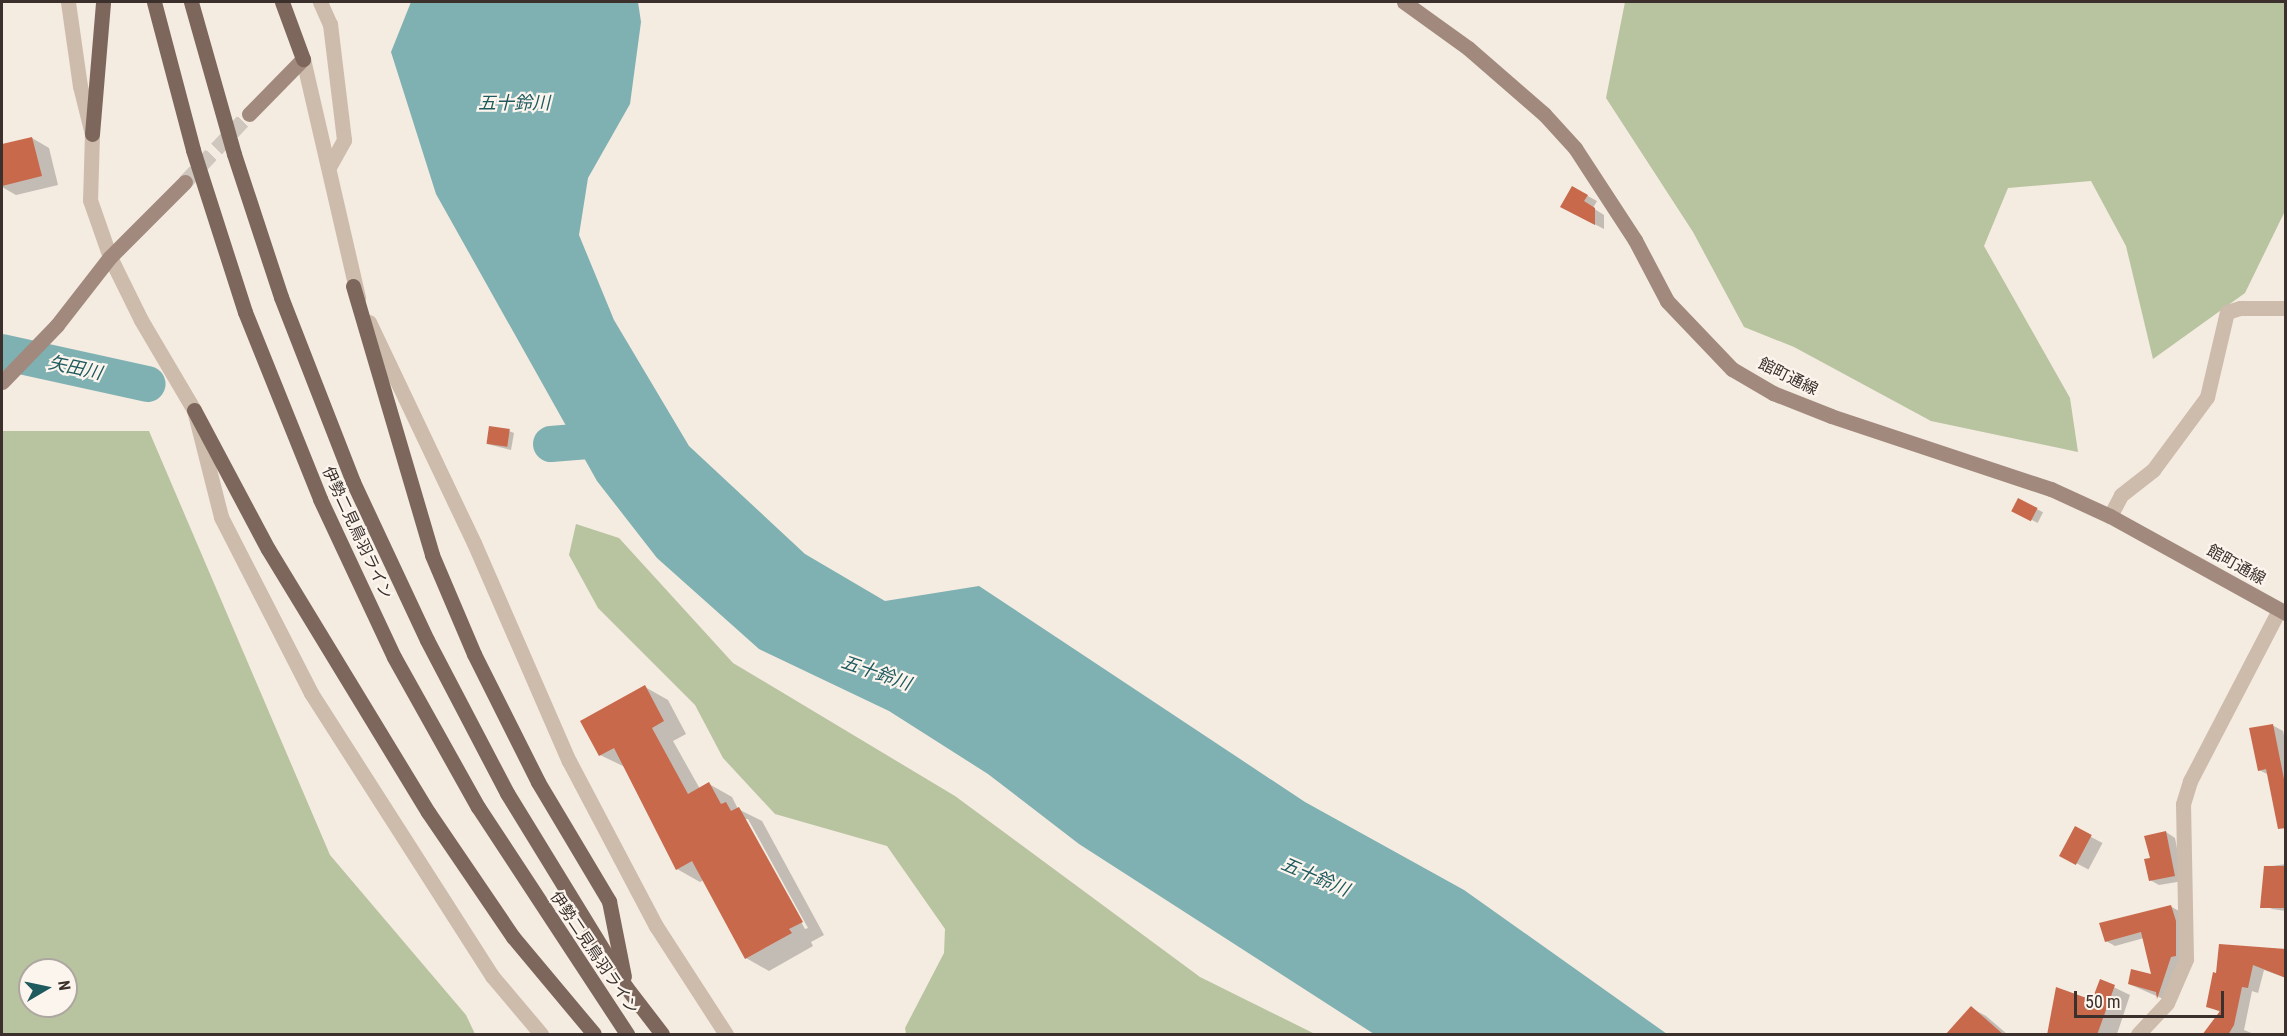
<!DOCTYPE html>
<html>
<head>
<meta charset="utf-8">
<style>
	body { margin:0 }
	#map { position:relative; width:2287px; height:1036px; overflow:hidden; background:#f4ebe1; font-family:"Roboto Condensed","Noto Sans JP",sans-serif }
	div>[style] { position:absolute }
	[style*='--x'] { left:calc(var(--x)*1px); top:calc(var(--y)*1px); width:calc(var(--w)*1px); rotate:calc(var(--a)*1deg) }
	.green>* { inset:0; background:#b8c4a0 }
	.water>* { inset:0; background:#7fb0b2 }
	.shadow>* { inset:0; background:#0003; transform-origin:0 0 }
	.river>* { height:36px; margin:-18px; padding:0 18px; transform-origin:18px; border-radius:18px; background:#7fb0b2 }
	.building>* { inset:0; background:#c8694b; transform-origin:0 0 }
	.secondary-tunnel>* { height:15px; margin-top:-7.5px; transform-origin:0; background:repeating-linear-gradient(90deg,#cfc6bd 0 15px,transparent 0 23px) }
	.street>* { height:15px; margin:-7.5px; padding:0 7.5px; transform-origin:7.5px; border-radius:7.5px; background:#cdbbac }
	.secondary>* { height:15px; margin:-7.5px; padding:0 7.5px; transform-origin:7.5px; border-radius:7.5px; background:#a18a7d }
	.primary>* { height:15px; margin:-7.5px; padding:0 7.5px; transform-origin:7.5px; border-radius:7.5px; background:#7d675c }
	span { translate:-50% -50%; white-space:nowrap; text-align:center; line-height:1.15; -webkit-text-stroke:4.5px #fbf5ee; paint-order:stroke }
	.street-label { font-size:16px; color:#3b302b }
	.water-label { font-size:18px; color:#1f5a5e; font-style:italic }
	.frame { position:absolute; inset:0; border:3px solid #3b302b; pointer-events:none }
	.north { position:absolute; left:18px; top:958px; width:60px; height:60px; box-sizing:border-box; background:#fbf5ee; border:2px solid #aea6a0; border-radius:50%; rotate:81deg; font-size:16px; font-weight:700; line-height:24px; text-align:center; color:#3b302b }
	.north::after { content:''; display:block; margin:auto; width:21px; height:27px; background:#1f5a5e; clip-path:polygon(50% 0,100% 100%,50% 72%,0 100%) }
	.scale { position:absolute; left:2074px; top:991px; width:150px; height:27px; box-sizing:border-box; border:3px solid #3b302b; border-top:0; padding-left:8px; font-size:18px; line-height:21px; white-space:nowrap; color:#3b302b; -webkit-text-stroke:4px #fbf5ee; paint-order:stroke }
</style>
</head>
<body>
<div id="map">
	<div class="green">
		<i style="clip-path:polygon(1625px 2px,2285px 2px,2285px 211px,2245px 293px,2153px 359px,2126px 246px,2091px 181px,2008px 188px,1984px 246px,2070px 398px,2078px 452px,1931px 421px,1794px 347px,1744px 327px,1693px 232px,1606px 98px)"></i>
		<i style="clip-path:polygon(evenodd,2px 431px,149px 431px,330px 855px,466px 1015px,475px 1034px,2px 1034px,2px 431px,30px 970px,66px 970px,66px 1006px,30px 1006px,30px 970px)"></i>
		<i style="clip-path:polygon(576px 524px,619px 538px,733px 663px,955px 796px,1200px 977px,1315px 1034px,906px 1034px,905px 1028px,944px 953px,945px 929px,887px 846px,775px 814px,723px 758px,695px 705px,598px 608px,569px 555px)"></i>
	</div>
	<div class="water">
		<i style="clip-path:polygon(411px 2px,638px 2px,641px 22px,630px 104px,588px 178px,579px 235px,614px 320px,689px 446px,805px 554px,885px 601px,979px 586px,1305px 802px,1464px 890px,1667px 1034px,1374px 1034px,1079px 844px,988px 774px,889px 711px,759px 649px,657px 558px,597px 481px,436px 194px,391px 52px)"></i>
	</div>
	<div class="shadow">
		<i style="clip-path:polygon(32px 138px,49px 148px,58px 185px,16px 195px,2px 187px,2px 146px)"></i>
		<i style="clip-path:polygon(1573px 188px,1597px 201px,1593px 208px,1604px 215px,1604px 229px,1571px 212px)"></i>
		<i style="clip-path:polygon(509px 431px,514px 433px,511px 450px,487px 444px)"></i>
		<i style="left:2019px;top:500px;width:27px;height:12px;rotate:27deg"></i>
		<i style="clip-path:polygon(evenodd,645px 687px,668px 700px,686px 734px,673px 741px,700px 789px,709px 784px,732px 797px,738px 809px,762px 821px,824px 935px,811px 942px,813px 946px,769px 971px,746px 958px,704px 880px,700px 882px,677px 869px,625px 767px,600px 755px,582px 722px,645px 687px,744px 819px,748px 819px,808px 928px,805px 929px,744px 819px)"></i>
		<i style="clip-path:polygon(2272px 725px,2283px 731px,2286px 745px,2286px 809px,2269px 775px,2259px 770px)"></i>
		<i style="left:2076px;top:829px;width:30px;height:30px;rotate:28deg"></i>
		<i style="clip-path:polygon(2166px 832px,2175px 838px,2183px 881px,2159px 885px,2150px 880px,2152px 859px)"></i>
		<i style="clip-path:polygon(2286px 864px,2286px 911px,2272px 909px,2262px 903px,2265px 867px)"></i>
		<i style="clip-path:polygon(2170px 906px,2179px 911px,2184px 960px,2168px 1001px,2129px 984px,2153px 976px,2144px 938px,2115px 946px,2106px 941px)"></i>
		<i style="clip-path:polygon(2286px 946px,2286px 978px,2264px 970px,2258px 993px,2252px 991px,2244px 1030px,2254px 1034px,2204px 1034px,2220px 1012px,2207px 1006px,2218px 974px,2284px 950px)"></i>
		<i style="clip-path:polygon(2101px 981px,2130px 995px,2117px 1034px,2049px 1034px,2093px 1002px)"></i>
		<i style="clip-path:polygon(1971px 1008px,1986px 1016px,2007px 1034px,1947px 1034px)"></i>
	</div>
	<div class="river">
		<i style="--x:2;--y:352;--w:149;--a:12.4"></i>
		<i style="--x:551;--y:444;--w:62;--a:-4.6"></i>
	</div>
	<div class="building">
		<i style="clip-path:polygon(32px 137px,42px 176px,2px 186px,2px 144px)"></i>
		<i style="clip-path:polygon(1572px 186px,1588px 195px,1584px 201px,1595px 208px,1595px 225px,1560px 207px)"></i>
		<i style="left:489px;top:426px;width:21px;height:18px;rotate:8deg"></i>
		<i style="left:2018px;top:498px;width:22px;height:15px;rotate:27deg"></i>
		<i style="clip-path:polygon(645px 685px,664px 721px,652px 728px,688px 794px,709px 782px,721px 804px,726px 802px,731px 811px,739px 807px,803px 922px,789px 929px,792px 933px,745px 959px,692px 861px,676px 870px,614px 748px,599px 756px,580px 721px)"></i>
		<i style="clip-path:polygon(2273px 724px,2286px 789px,2286px 828px,2278px 829px,2266px 769px,2258px 771px,2249px 728px)"></i>
		<i style="left:2075px;top:826px;width:19px;height:34px;rotate:28deg"></i>
		<i style="clip-path:polygon(2166px 831px,2175px 876px,2149px 881px,2144px 859px,2150px 858px,2144px 836px)"></i>
		<i style="clip-path:polygon(2264px 866px,2286px 866px,2286px 908px,2260px 908px)"></i>
		<i style="clip-path:polygon(2171px 905px,2176px 921px,2176px 956px,2171px 957px,2157px 999px,2156px 992px,2128px 984px,2131px 969px,2151px 974px,2141px 932px,2105px 942px,2099px 923px)"></i>
		<i style="clip-path:polygon(2219px 944px,2286px 949px,2286px 978px,2253px 965px,2248px 988px,2242px 987px,2234px 1025px,2228px 1035px,2202px 1035px,2220px 1011px,2206px 1007px,2213px 972px,2216px 973px)"></i>
		<i style="clip-path:polygon(2100px 979px,2115px 985px,2097px 1035px,2047px 1035px,2056px 987px,2092px 1000px)"></i>
		<i style="clip-path:polygon(1971px 1006px,2004px 1035px,1945px 1035px)"></i>
	</div>
	<div class="secondary-tunnel">
		<i style="--x:185;--y:182;--w:93;--a:-46.7"></i>
	</div>
	<div class="street">
		<i style="--x:68;--y:2;--w:85;--a:81.9"></i>
		<i style="--x:80;--y:86;--w:49;--a:76"></i>
		<i style="--x:92;--y:134;--w:66;--a:91.7"></i>
		<i style="--x:90;--y:200;--w:60;--a:70.7"></i>
		<i style="--x:110;--y:257;--w:70;--a:63.8"></i>
		<i style="--x:141;--y:320;--w:104;--a:59.5"></i>
		<i style="--x:194;--y:410;--w:110;--a:75.8"></i>
		<i style="--x:221;--y:517;--w:198;--a:62.9"></i>
		<i style="--x:311;--y:693;--w:336;--a:57.4"></i>
		<i style="--x:492;--y:976;--w:76;--a:49.8"></i>
		<i style="--x:320;--y:2;--w:24;--a:66"></i>
		<i style="--x:330;--y:24;--w:117;--a:83.1"></i>
		<i style="--x:344;--y:140;--w:29;--a:119"></i>
		<i style="--x:303;--y:59;--w:245;--a:77"></i>
		<i style="--x:369;--y:322;--w:245;--a:64.6"></i>
		<i style="--x:474;--y:543;--w:238;--a:66.5"></i>
		<i style="--x:569;--y:761;--w:187;--a:62.2"></i>
		<i style="--x:656;--y:926;--w:129;--a:57.1"></i>
		<i style="--x:2110;--y:516;--w:24;--a:-62"></i>
		<i style="--x:2121;--y:495;--w:41;--a:-38"></i>
		<i style="--x:2153;--y:470;--w:91;--a:-53.5"></i>
		<i style="--x:2207;--y:397;--w:87;--a:-76.8"></i>
		<i style="--x:2227;--y:312;--w:14;--a:-17"></i>
		<i style="--x:2240;--y:308;--w:46;--a:0"></i>
		<i style="--x:2138;--y:1034;--w:42;--a:-46.9"></i>
		<i style="--x:2167;--y:1003;--w:48;--a:-66.6"></i>
		<i style="--x:2186;--y:959;--w:155;--a:-91.1"></i>
		<i style="--x:2183;--y:804;--w:24;--a:-73"></i>
		<i style="--x:2190;--y:781;--w:193;--a:-62.5"></i>
	</div>
	<div class="secondary">
		<i style="--x:1404;--y:2;--w:79;--a:35.7"></i>
		<i style="--x:1468;--y:48;--w:101;--a:41"></i>
		<i style="--x:1544;--y:114;--w:46;--a:47.6"></i>
		<i style="--x:1575;--y:148;--w:110;--a:56.9"></i>
		<i style="--x:1635;--y:240;--w:69;--a:62.3"></i>
		<i style="--x:1667;--y:301;--w:94;--a:46.3"></i>
		<i style="--x:1732;--y:369;--w:48;--a:30.3"></i>
		<i style="--x:1773;--y:393;--w:62;--a:21.6"></i>
		<i style="--x:1831;--y:416;--w:232;--a:18.4"></i>
		<i style="--x:2051;--y:489;--w:65;--a:24.6"></i>
		<i style="--x:2110;--y:516;--w:201;--a:28.9"></i>
		<i style="--x:249;--y:114;--w:77;--a:-45.5"></i>
		<i style="--x:2;--y:382;--w:79;--a:-46"></i>
		<i style="--x:57;--y:325;--w:86;--a:-52.1"></i>
		<i style="--x:110;--y:257;--w:106;--a:-45"></i>
	</div>
	<div class="primary">
		<i style="--x:154;--y:2;--w:153;--a:75.2"></i>
		<i style="--x:193;--y:150;--w:170;--a:72.2"></i>
		<i style="--x:245;--y:312;--w:201;--a:68.1"></i>
		<i style="--x:320;--y:499;--w:174;--a:64.9"></i>
		<i style="--x:394;--y:657;--w:172;--a:60.8"></i>
		<i style="--x:478;--y:807;--w:272;--a:56.7"></i>
		<i style="--x:191;--y:2;--w:158;--a:74.2"></i>
		<i style="--x:234;--y:154;--w:151;--a:71.8"></i>
		<i style="--x:281;--y:297;--w:199;--a:68.7"></i>
		<i style="--x:353;--y:482;--w:174;--a:64.9"></i>
		<i style="--x:427;--y:640;--w:173;--a:62.4"></i>
		<i style="--x:507;--y:793;--w:228;--a:58.5"></i>
		<i style="--x:626;--y:987;--w:59;--a:52.5"></i>
		<i style="--x:282;--y:2;--w:61;--a:69.8"></i>
		<i style="--x:92;--y:134;--w:132;--a:-85.2"></i>
		<i style="--x:353;--y:286;--w:280;--a:73.6"></i>
		<i style="--x:432;--y:555;--w:108;--a:67"></i>
		<i style="--x:474;--y:654;--w:143;--a:63.4"></i>
		<i style="--x:538;--y:782;--w:139;--a:59.2"></i>
		<i style="--x:609;--y:901;--w:77;--a:78.8"></i>
		<i style="--x:194;--y:410;--w:157;--a:62"></i>
		<i style="--x:268;--y:549;--w:308;--a:58.7"></i>
		<i style="--x:428;--y:812;--w:151;--a:55.8"></i>
		<i style="--x:513;--y:937;--w:126;--a:50.1"></i>
	</div>
	<div class="street-label">
		<span style="left:1788px;top:377px;rotate:26deg">館町通線</span>
		<span style="left:357px;top:533px;rotate:65deg">伊勢二見鳥羽ライン</span>
		<span style="left:2236px;top:565px;rotate:29deg">館町通線</span>
		<span style="left:594px;top:953px;rotate:56deg">伊勢二見鳥羽ライン</span>
	</div>
	<div class="water-label">
		<span style="left:514px;top:103px">五十鈴川</span>
		<span style="left:75px;top:368px;rotate:12deg">矢田川</span>
		<span style="left:876px;top:673px;rotate:19deg">五十鈴川</span>
		<span style="left:1315px;top:877px;rotate:23deg">五十鈴川</span>
	</div>
	<div class="frame"></div>
	<div class="north">N</div>
	<div class="scale">50 m</div>
</div>
</body>
</html>
